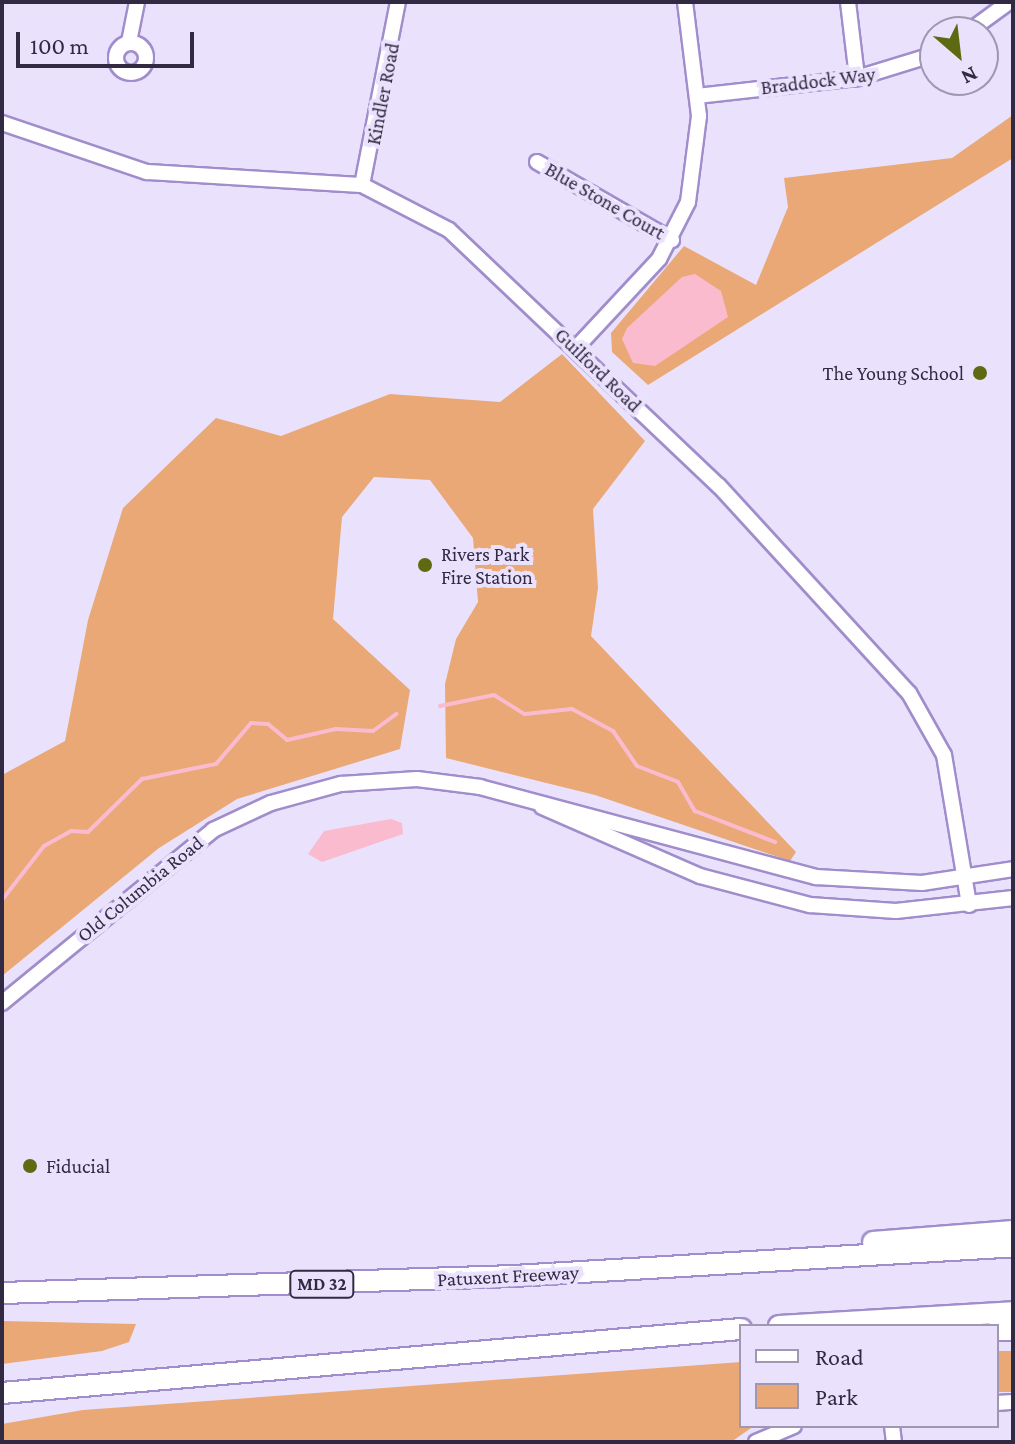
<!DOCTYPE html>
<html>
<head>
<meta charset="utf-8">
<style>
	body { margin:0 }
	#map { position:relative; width:1015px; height:1444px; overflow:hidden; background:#eae2fd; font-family:"Crimson Pro",serif }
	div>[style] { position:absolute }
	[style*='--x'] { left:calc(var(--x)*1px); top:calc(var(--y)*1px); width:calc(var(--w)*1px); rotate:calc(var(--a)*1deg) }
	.green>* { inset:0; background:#e9a875; transform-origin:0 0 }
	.water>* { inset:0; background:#fabbcf }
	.stream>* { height:4px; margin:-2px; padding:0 2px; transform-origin:2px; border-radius:2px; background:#fabbcf }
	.roads { filter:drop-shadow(2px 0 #a08dcb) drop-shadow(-2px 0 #a08dcb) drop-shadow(0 2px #a08dcb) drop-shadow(0 -2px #a08dcb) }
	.minor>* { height:14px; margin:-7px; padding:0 7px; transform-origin:7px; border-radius:7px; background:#fff }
	.minor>.ring { margin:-7px; padding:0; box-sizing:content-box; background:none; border:14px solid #fff; border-radius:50% }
	.highway>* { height:20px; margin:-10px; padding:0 10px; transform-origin:10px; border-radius:10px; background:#fff }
	.dots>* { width:22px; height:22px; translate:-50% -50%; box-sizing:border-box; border:4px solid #eae2fd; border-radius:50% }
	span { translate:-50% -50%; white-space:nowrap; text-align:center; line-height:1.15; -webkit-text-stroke:8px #eae2fd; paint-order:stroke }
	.shield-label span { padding:2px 6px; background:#eae2fd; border:2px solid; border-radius:6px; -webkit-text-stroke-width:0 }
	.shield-label { font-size:18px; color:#322a43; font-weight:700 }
	.street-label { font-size:20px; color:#322a43 }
	.poi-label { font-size:20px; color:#322a43 }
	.right { translate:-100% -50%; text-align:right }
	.left { translate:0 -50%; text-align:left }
	.frame { position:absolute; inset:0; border:4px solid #322a43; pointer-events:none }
	.legend { position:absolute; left:739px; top:1324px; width:260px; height:104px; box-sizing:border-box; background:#eae2fd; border:2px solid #a098b3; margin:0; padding:10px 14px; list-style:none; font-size:24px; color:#322a43 }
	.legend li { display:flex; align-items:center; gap:16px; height:40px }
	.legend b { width:40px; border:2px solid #a098b3 }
	.north { position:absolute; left:919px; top:16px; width:80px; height:80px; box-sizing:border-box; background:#eae2fd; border:2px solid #a098b3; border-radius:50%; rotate:152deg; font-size:22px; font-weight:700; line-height:32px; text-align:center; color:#322a43 }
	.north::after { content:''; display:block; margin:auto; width:28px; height:36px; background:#5d6a12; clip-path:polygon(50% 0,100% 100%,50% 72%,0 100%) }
	.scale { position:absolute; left:16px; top:32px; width:178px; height:36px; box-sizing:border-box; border:4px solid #322a43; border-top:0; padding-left:10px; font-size:24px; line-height:28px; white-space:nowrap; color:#322a43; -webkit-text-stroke:6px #eae2fd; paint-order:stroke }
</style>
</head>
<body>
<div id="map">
	<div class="green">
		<i style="clip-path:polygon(1013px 115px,1013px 158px,648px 385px,612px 352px,611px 333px,684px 246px,756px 285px,788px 207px,784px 178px,952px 158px)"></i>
		<i style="clip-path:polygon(562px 354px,645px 441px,593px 509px,598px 588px,591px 636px,796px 852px,790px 861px,595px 795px,446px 758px,445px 684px,456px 639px,478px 602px,473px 538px,430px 480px,374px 477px,342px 517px,333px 619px,410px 690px,400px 749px,237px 799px,159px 848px,2px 976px,2px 775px,65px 741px,88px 620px,123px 508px,216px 418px,281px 436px,390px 394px,500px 402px)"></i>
		<i style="clip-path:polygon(2px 1321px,136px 1324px,129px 1342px,102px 1351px,2px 1364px)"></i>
		<i style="left:997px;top:1351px;width:16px;height:41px"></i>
		<i style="clip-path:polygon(741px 1362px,741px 1426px,754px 1426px,731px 1442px,2px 1442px,2px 1424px,83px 1410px)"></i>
	</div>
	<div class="water">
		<i style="clip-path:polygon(695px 274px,721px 291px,728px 317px,655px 366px,633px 363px,622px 339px,627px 328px,682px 277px)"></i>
		<i style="clip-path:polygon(391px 819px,402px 823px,403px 834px,322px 862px,308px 854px,324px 831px)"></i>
	</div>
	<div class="stream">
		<i style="--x:440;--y:706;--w:55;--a:-11.5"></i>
		<i style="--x:494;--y:695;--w:36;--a:32"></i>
		<i style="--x:525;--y:714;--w:47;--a:-6.1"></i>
		<i style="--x:572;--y:709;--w:47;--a:28.2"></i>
		<i style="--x:613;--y:731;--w:42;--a:55.6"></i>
		<i style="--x:637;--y:766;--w:44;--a:21.3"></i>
		<i style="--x:678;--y:782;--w:34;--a:60"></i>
		<i style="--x:695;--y:811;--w:86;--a:21.2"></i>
		<i style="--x:2;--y:900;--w:68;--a:-52.1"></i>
		<i style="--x:44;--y:846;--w:31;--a:-29"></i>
		<i style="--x:71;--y:831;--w:17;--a:3"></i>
		<i style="--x:88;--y:832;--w:76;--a:-44.5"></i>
		<i style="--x:142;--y:779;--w:76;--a:-11.5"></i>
		<i style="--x:216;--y:764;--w:54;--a:-49.5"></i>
		<i style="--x:251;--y:723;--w:17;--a:3"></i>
		<i style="--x:268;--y:724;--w:25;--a:40"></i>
		<i style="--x:287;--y:740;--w:50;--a:-12.7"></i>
		<i style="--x:336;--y:729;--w:37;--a:3"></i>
		<i style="--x:373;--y:731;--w:29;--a:-36"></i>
	</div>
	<div class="roads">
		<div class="minor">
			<i style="--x:848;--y:2;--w:77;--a:83.2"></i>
			<i style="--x:968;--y:32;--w:51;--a:-36.2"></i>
			<i style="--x:129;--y:42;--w:41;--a:-78.7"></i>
			<i class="ring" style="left:116px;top:43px;width:16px;height:16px"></i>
			<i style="--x:697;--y:96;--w:161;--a:-6.4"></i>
			<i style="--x:857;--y:78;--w:82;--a:-17.1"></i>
			<i style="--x:2;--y:123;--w:153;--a:18.7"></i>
			<i style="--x:147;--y:172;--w:215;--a:3.5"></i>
			<i style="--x:362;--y:185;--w:98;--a:27.3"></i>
			<i style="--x:449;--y:230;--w:372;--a:43.5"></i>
			<i style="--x:719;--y:486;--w:281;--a:47.5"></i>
			<i style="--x:909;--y:693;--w:71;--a:60.6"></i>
			<i style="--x:944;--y:755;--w:152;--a:80.5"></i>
			<i style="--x:537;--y:162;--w:156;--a:30"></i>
			<i style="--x:362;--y:185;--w:187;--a:-78.9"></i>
			<i style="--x:576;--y:348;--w:122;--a:-47"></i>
			<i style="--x:659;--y:259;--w:64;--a:-63"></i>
			<i style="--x:688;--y:202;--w:87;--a:-82.7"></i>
			<i style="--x:699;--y:116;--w:115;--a:-97"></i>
			<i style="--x:542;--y:807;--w:172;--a:23.6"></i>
			<i style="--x:700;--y:876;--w:114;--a:14.8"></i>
			<i style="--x:810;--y:905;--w:86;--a:4"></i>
			<i style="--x:896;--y:911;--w:118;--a:-6.3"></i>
			<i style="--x:2;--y:1003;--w:273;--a:-39.3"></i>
			<i style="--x:213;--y:830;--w:64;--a:-25"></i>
			<i style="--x:271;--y:803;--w:73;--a:-15.2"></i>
			<i style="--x:341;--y:784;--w:76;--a:-3.8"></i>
			<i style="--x:417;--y:779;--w:64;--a:7.2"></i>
			<i style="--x:480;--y:787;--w:348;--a:15"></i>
			<i style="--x:816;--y:877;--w:106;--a:3.2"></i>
			<i style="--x:922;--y:883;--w:92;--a:-8.7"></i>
			<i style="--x:997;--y:1403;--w:16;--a:-4"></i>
			<i style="--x:892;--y:1426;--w:16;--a:83"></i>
			<i style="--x:756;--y:1442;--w:41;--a:-22.8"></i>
		</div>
		<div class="highway">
			<i style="--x:873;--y:1242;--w:140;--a:-4.5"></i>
			<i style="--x:2;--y:1293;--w:512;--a:-1.9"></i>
			<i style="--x:514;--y:1276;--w:500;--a:-3.4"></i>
			<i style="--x:779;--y:1326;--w:234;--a:-3.4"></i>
			<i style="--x:997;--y:1330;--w:16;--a:0"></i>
			<i style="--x:2;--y:1393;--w:742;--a:-4.95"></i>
		</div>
	</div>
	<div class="dots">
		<i style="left:980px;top:373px;background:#5d6a12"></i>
		<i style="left:425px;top:565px;background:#5d6a12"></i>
		<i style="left:30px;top:1166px;background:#5d6a12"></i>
	</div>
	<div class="shield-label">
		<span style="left:322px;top:1284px">MD 32</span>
	</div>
	<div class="street-label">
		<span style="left:818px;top:81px;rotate:-7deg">Braddock Way</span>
		<span style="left:383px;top:94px;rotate:-79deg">Kindler Road</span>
		<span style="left:605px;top:201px;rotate:30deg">Blue Stone Court</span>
		<span style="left:598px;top:370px;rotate:44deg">Guilford Road</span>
		<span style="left:140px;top:889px;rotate:-39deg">Old Columbia Road</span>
		<span style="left:508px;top:1276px;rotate:-3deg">Patuxent Freeway</span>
	</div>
	<div class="poi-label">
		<span class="right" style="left:964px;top:373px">The Young School</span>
		<span class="left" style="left:441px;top:566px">Rivers Park<br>Fire Station</span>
		<span class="left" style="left:46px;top:1166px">Fiducial</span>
	</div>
	<div class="frame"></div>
	<ul class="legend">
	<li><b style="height:10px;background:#fff"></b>Road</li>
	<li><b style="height:22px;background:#e9a875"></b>Park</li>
	</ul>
	<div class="north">N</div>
	<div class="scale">100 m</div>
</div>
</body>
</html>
